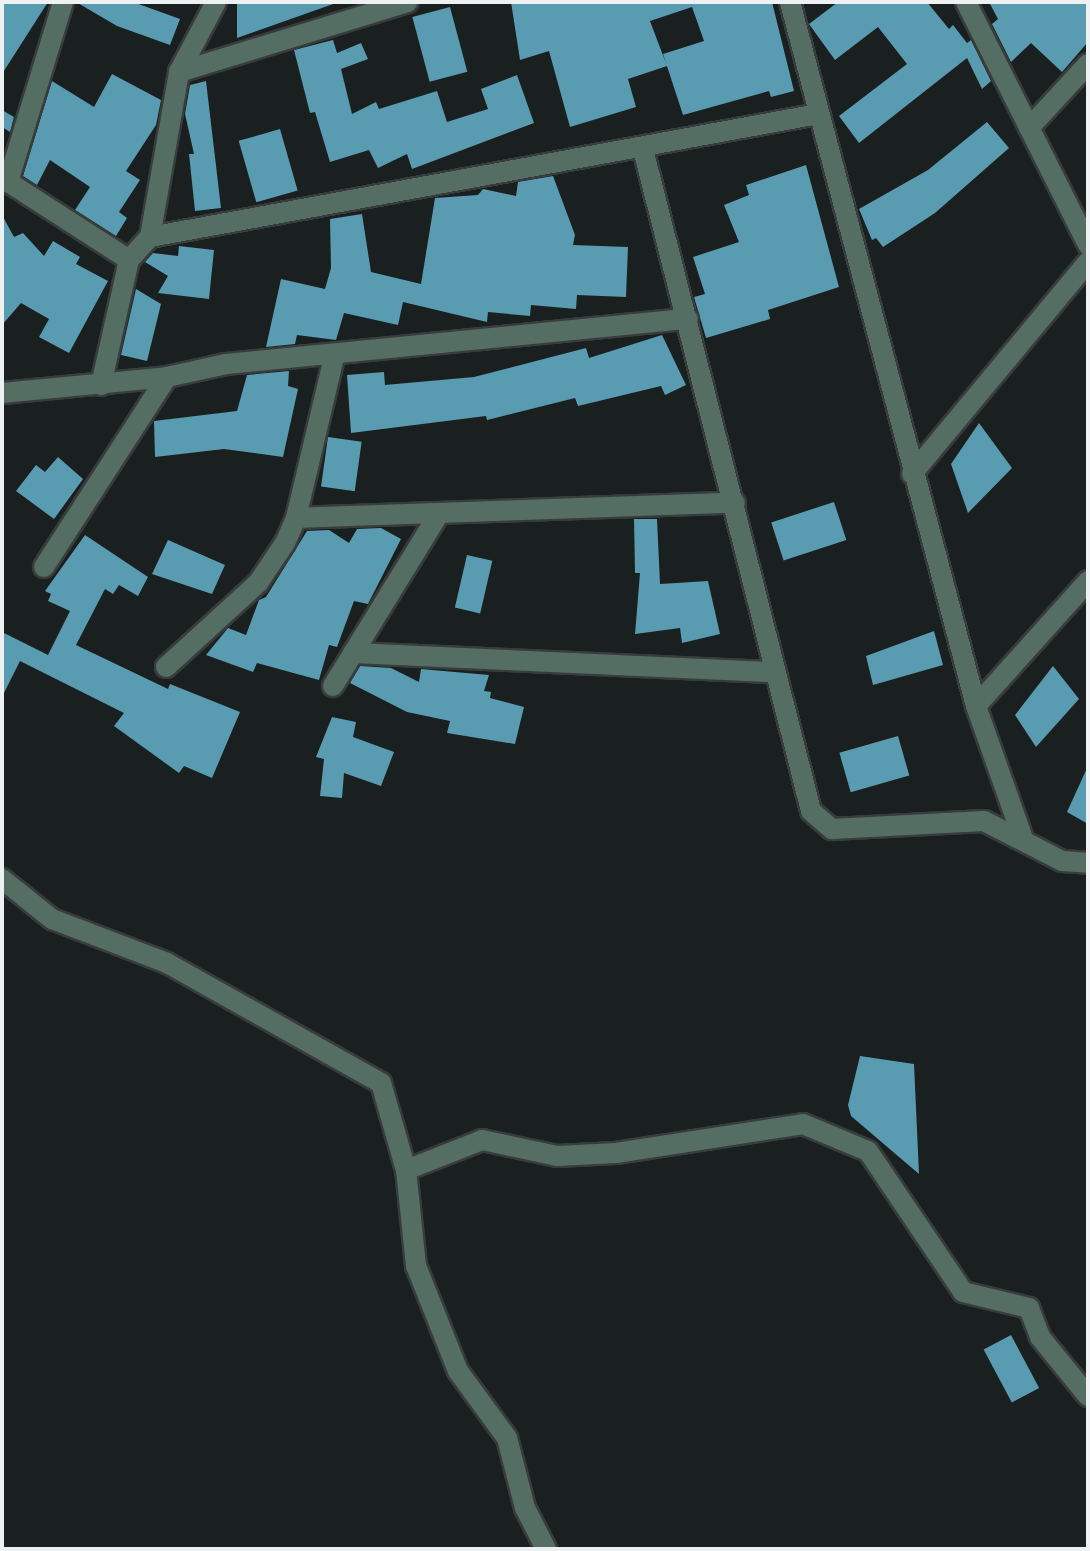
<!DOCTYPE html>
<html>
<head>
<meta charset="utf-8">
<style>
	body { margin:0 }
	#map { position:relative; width:1090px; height:1551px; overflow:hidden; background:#1a1f1f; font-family:Raleway,sans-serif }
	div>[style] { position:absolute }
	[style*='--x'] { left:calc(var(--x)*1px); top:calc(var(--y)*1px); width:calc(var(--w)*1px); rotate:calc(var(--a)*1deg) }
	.building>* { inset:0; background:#599bb0; transform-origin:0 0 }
	.roads { filter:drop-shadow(2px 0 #383c3c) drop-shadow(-2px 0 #383c3c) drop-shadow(0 2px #383c3c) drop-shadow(0 -2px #383c3c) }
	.minor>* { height:20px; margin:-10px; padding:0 10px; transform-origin:10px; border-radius:10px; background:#556e63 }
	span { translate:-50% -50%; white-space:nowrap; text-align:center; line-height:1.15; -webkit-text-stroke:8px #070909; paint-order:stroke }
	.frame { position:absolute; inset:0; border:4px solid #eef1f1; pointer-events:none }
</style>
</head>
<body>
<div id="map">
	<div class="building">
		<i style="clip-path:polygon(2px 2px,48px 2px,2px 74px)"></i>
		<i style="clip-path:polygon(76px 2px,133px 2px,180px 19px,170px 45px,117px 26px)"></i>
		<i style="clip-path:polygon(237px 2px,336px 2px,336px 3px,237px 38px)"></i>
		<i style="clip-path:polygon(511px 2px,772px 2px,794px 91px,771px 97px,769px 91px,683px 115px,663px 54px,704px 41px,692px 7px,650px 21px,667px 66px,628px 79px,636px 107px,570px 127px,549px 51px,520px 60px)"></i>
		<i style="clip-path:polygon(838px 2px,927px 2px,949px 29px,953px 25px,967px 43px,971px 40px,991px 81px,982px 89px,967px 58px,859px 143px,839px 116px,907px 64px,878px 27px,835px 60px,809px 24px)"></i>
		<i style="clip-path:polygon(989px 2px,1088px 2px,1088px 42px,1062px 72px,1031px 43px,1011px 62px,992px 24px,998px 19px)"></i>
		<i style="left:450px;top:7px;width:67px;height:39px;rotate:75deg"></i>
		<i style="clip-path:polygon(333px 40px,337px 53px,361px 43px,368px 59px,341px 69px,352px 114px,376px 102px,379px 109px,437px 91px,447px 122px,488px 109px,481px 89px,517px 75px,534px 123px,412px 169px,407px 154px,378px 168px,369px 150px,330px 162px,315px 112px,310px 113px,294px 50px)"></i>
		<i style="clip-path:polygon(112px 74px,161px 100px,156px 125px,126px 171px,140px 180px,119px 212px,127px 218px,116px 236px,75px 210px,90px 187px,50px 160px,37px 185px,23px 176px,52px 81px,94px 107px)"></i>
		<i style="clip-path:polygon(206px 81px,221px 208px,195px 211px,189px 154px,194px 154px,185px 114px,190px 85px)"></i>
		<i style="clip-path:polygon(2px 110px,14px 117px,10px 132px,2px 127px)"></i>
		<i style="clip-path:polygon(987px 122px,1009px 148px,935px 213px,883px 247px,876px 238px,872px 240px,859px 209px,928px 170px)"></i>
		<i style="left:280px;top:129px;width:64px;height:43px;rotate:74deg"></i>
		<i style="clip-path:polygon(806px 165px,839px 287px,768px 310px,770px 319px,706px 338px,694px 297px,705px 294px,693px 257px,739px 242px,724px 205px,749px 195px,746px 185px)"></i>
		<i style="clip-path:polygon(553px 176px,575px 235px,573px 245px,628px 247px,626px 297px,577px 295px,576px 309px,531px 305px,530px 316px,488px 312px,487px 322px,403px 302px,398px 325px,344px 313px,336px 340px,297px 335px,295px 344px,266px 347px,281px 279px,325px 289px,331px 268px,330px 219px,362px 214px,371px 272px,421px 284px,435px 198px,478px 195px,483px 189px,516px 196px,518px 182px)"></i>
		<i style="clip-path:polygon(2px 215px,14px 237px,23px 233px,44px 256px,53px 241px,80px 257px,76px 264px,108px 281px,69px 353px,39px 337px,49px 319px,21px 303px,2px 325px)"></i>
		<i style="clip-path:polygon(179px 246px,214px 250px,209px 299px,158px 293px,168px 276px,145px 262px,153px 253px,178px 256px)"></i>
		<i style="clip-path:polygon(136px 289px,161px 304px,147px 361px,121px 355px)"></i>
		<i style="clip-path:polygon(662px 335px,686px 385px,665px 395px,661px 386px,578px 406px,575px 398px,487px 420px,486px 416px,351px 433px,347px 375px,384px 372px,385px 385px,474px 377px,586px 348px,589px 358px)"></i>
		<i style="clip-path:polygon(289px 371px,288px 386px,298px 389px,283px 457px,224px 449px,155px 457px,154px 421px,237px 411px,247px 375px)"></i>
		<i style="clip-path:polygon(979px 423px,1012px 468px,968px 513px,951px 464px)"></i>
		<i style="left:328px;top:437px;width:34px;height:50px;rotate:8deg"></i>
		<i style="clip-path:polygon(58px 457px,83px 479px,54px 519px,16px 491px,36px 465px,45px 472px)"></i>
		<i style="left:834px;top:502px;width:40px;height:66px;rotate:72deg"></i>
		<i style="clip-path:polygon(634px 519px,657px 519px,660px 584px,708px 581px,720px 634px,682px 643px,680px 628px,635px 634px,640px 573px,635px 573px)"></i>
		<i style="clip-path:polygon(381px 528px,401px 539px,368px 604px,354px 601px,337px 647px,329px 645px,319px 680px,257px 663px,253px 672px,206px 655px,228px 628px,246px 635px,259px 600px,266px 597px,307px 531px,329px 530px,349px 543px,357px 529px)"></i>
		<i style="clip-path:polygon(85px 535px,148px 577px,138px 596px,119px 585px,113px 594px,105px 589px,76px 645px,168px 689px,170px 684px,240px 712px,212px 778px,184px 766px,179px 773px,114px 726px,124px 713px,20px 661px,2px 697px,2px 632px,48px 655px,70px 611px,48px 601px,51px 594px,45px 591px)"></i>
		<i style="clip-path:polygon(168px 540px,225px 565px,212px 594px,152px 574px)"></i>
		<i style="left:467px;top:555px;width:26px;height:54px;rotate:13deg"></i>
		<i style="clip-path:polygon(934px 631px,943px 665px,873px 685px,866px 656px)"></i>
		<i style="clip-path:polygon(360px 666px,391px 668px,419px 682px,421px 669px,489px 675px,484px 691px,491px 692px,490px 698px,524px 707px,515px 744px,447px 733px,450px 721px,407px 712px,350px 683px)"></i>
		<i style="clip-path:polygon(1053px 666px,1079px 699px,1036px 747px,1015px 715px)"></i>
		<i style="clip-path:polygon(332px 717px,356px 722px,353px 737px,394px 752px,381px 786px,344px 773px,342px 798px,320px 796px,324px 759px,316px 757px)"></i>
		<i style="left:898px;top:736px;width:41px;height:61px;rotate:74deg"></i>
		<i style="clip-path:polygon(1088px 766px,1088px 824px,1067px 812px)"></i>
		<i style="clip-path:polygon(860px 1056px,914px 1064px,919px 1174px,851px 1116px,848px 1105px)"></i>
		<i style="left:1011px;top:1335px;width:60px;height:31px;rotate:62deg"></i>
	</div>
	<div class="roads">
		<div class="minor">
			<i style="--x:790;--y:2;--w:728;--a:75.2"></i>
			<i style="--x:976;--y:706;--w:141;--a:70.5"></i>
			<i style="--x:966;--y:2;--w:272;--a:63.3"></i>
			<i style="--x:179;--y:72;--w:239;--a:-17"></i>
			<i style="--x:1029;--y:128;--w:87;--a:-47.3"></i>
			<i style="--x:643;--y:149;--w:683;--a:75.76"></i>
			<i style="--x:811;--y:811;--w:28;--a:41"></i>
			<i style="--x:832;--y:829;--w:152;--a:-3"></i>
			<i style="--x:984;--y:821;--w:88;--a:27.1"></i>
			<i style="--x:1062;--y:861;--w:26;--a:4"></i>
			<i style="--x:2;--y:178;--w:151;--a:32.8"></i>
			<i style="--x:8;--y:182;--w:188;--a:-73"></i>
			<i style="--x:150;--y:237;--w:679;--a:-10.43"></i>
			<i style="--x:101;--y:385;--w:128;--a:-77.4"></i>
			<i style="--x:129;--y:260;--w:31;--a:-48"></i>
			<i style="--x:150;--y:237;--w:168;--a:-80"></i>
			<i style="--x:179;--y:72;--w:79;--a:-62.1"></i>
			<i style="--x:2;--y:393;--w:166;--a:-5.5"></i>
			<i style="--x:167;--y:377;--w:60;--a:-12.4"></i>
			<i style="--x:226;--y:364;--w:464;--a:-5.6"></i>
			<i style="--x:912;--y:474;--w:276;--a:-50.3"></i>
			<i style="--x:296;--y:518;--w:439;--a:-2"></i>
			<i style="--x:44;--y:567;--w:226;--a:-57.1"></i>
			<i style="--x:353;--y:653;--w:423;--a:2.6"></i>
			<i style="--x:166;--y:667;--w:125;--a:-42.4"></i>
			<i style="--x:258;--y:583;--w:48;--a:-56"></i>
			<i style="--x:285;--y:543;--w:27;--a:-66"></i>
			<i style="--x:296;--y:518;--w:165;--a:-76.7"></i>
			<i style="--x:333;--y:686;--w:201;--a:-58.4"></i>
			<i style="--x:976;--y:706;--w:168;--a:-48.1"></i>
			<i style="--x:2;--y:879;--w:64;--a:38.7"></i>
			<i style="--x:52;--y:919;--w:123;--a:20.9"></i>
			<i style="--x:167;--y:963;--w:245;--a:29.3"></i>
			<i style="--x:381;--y:1083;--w:91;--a:74"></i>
			<i style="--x:546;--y:1549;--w:46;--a:-117.1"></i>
			<i style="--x:525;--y:1508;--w:72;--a:-104.4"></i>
			<i style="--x:507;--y:1438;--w:83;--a:-126.2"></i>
			<i style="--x:458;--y:1371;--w:113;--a:-111.8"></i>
			<i style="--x:416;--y:1266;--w:97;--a:-95.9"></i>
			<i style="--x:406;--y:1170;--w:82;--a:-21.5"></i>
			<i style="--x:482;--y:1140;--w:77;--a:12"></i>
			<i style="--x:557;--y:1156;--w:59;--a:-2.9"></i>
			<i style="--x:616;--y:1153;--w:189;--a:-8.8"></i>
			<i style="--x:803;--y:1124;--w:70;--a:22.6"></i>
			<i style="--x:868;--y:1151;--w:170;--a:56"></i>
			<i style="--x:963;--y:1292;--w:68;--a:13.6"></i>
			<i style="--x:1029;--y:1308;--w:31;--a:69"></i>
			<i style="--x:1040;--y:1337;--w:76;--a:50.9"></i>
		</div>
	</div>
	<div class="frame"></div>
</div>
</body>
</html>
